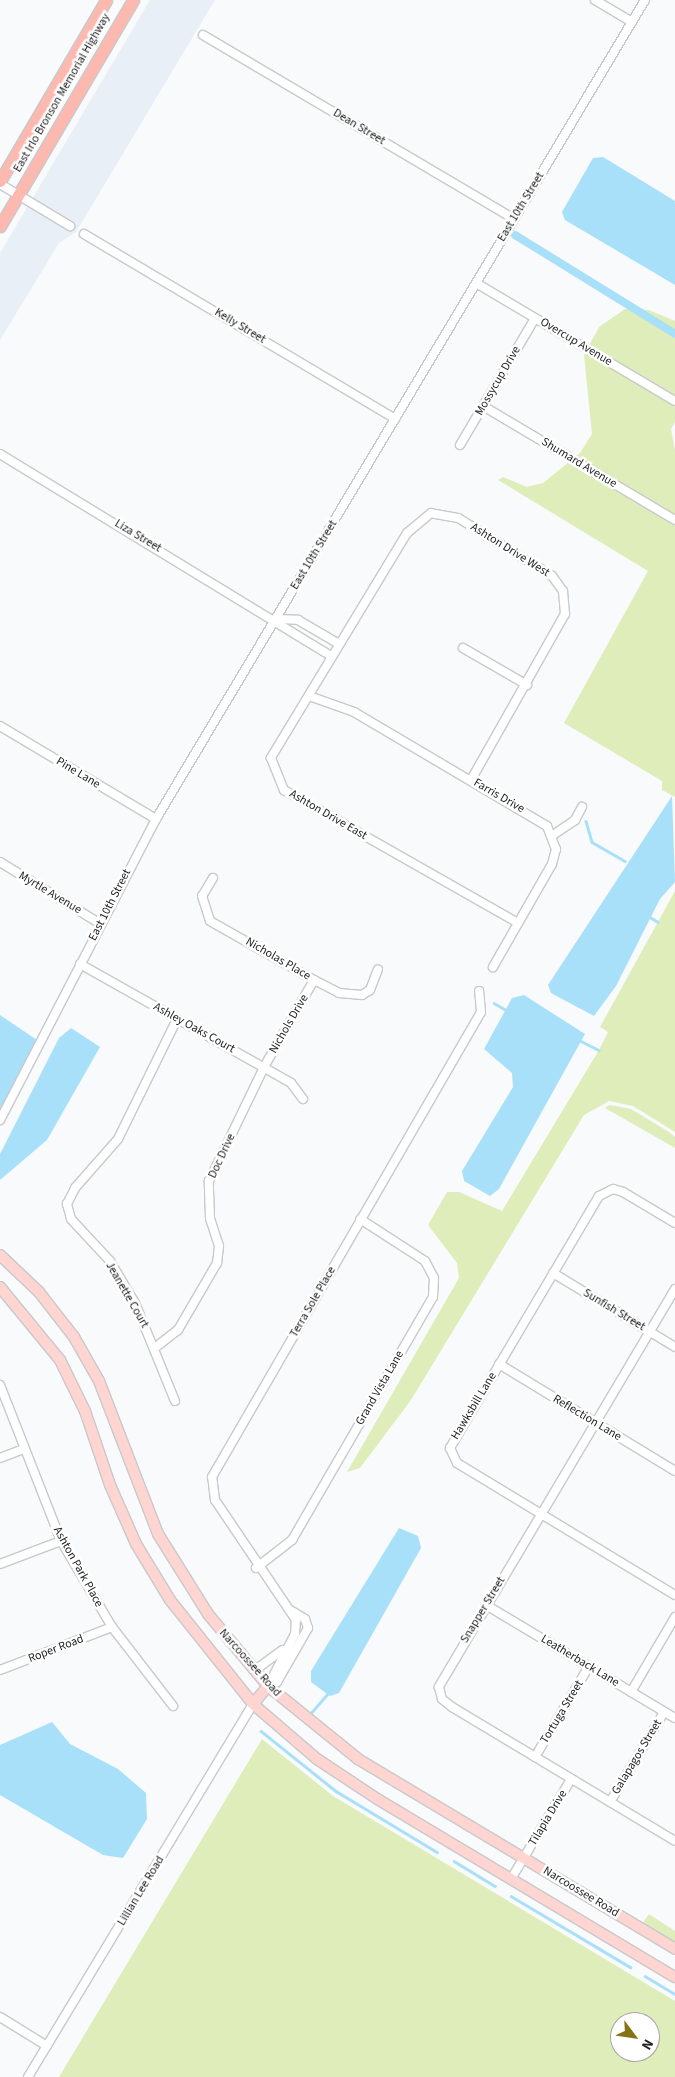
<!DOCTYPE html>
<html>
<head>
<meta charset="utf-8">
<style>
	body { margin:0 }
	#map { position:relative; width:675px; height:2077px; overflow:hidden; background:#f9fafb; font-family:"Source Sans 3",sans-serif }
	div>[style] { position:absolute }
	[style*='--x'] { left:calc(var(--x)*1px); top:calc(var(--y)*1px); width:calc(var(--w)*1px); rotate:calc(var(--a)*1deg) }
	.built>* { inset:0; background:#e9eff7 }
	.green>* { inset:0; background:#dfedba }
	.water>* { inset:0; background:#a8e0fa }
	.stream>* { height:2.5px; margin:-1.25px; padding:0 1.25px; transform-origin:1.25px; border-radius:1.25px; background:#a8e0fa }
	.canal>* { height:8px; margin:-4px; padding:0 4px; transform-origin:4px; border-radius:4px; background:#a8e0fa }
	.roads { filter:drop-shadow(1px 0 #c8c9cb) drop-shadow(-1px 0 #c8c9cb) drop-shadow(0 1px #c8c9cb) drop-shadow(0 -1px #c8c9cb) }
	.minor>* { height:8px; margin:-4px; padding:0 4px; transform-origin:4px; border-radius:4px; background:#fff }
	.major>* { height:10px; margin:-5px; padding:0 5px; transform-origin:5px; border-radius:5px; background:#fed5d0 }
	.highway>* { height:11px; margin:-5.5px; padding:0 5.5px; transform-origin:5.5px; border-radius:5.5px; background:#fdb9b0 }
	span { translate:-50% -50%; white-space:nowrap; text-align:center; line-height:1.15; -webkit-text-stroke:5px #fff; paint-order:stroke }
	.street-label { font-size:12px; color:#242424 }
	.north { position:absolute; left:610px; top:2012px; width:50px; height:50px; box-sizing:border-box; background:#fff; border:1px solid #a7a7a7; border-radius:50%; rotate:121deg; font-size:14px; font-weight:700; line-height:20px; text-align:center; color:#242424 }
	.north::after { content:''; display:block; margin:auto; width:18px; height:22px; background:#867315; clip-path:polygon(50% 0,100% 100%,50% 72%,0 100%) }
</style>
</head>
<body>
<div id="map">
	<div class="built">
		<i style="clip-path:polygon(150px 0,215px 0,76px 232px,59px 243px,0 340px,0 253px)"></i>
	</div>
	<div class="green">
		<i style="clip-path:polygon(625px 309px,649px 310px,675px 321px,675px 422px,671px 429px,675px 451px,675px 797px,662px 790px,662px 781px,564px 723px,648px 571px,498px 480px,503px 477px,527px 487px,543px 483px,580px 453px,592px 434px,584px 355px,599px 327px)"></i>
		<i style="clip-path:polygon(675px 891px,675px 1132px,633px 1106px,609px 1101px,584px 1115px,411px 1400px,360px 1468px,347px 1472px,459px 1278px,457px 1263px,428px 1225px,447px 1192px,459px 1192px,502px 1211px,599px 1050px,608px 1032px,600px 1027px)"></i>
		<i style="clip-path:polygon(610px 1105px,631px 1109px,669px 1132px,675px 1137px,675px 1148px,605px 1108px)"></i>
		<i style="clip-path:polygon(evenodd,262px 1739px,333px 1796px,675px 2001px,675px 2077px,59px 2077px,262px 1739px,620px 2022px,650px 2022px,650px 2052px,620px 2052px,620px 2022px)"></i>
		<i style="clip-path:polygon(649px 1914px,675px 1931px,675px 1944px,642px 1924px)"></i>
	</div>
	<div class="water">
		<i style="clip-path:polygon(603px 157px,675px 201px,675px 285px,565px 220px,562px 212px,593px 158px)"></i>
		<i style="clip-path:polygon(672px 796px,675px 882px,660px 899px,616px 986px,594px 1016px,551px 993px,548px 985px)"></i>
		<i style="clip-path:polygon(524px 995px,585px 1034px,499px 1189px,490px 1196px,464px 1181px,462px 1171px,513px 1087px,512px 1073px,484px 1049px,512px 998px)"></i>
		<i style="clip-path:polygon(0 1015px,37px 1040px,0 1109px)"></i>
		<i style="clip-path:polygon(71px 1028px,100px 1047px,47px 1140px,0 1180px,0 1154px,59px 1038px)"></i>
		<i style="clip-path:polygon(399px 1528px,418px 1536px,421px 1548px,339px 1693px,330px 1696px,311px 1682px,311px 1671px)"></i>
		<i style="clip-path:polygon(52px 1722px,70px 1744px,118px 1769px,146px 1793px,147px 1819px,123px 1858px,103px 1855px,0 1795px,0 1745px)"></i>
	</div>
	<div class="stream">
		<i style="--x:586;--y:821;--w:22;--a:74"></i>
		<i style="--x:592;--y:842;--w:38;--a:30"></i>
		<i style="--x:650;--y:917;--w:9;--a:32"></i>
		<i style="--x:494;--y:1003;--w:16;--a:30"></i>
		<i style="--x:581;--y:1041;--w:20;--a:27"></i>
		<i style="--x:309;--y:1715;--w:28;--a:-49"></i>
		<i style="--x:261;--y:1731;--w:96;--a:38.7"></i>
		<i style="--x:336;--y:1791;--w:118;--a:31.1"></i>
		<i style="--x:454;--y:1861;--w:48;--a:31.4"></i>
		<i style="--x:511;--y:1896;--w:139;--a:30.8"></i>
		<i style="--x:645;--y:1976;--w:35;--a:31"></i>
	</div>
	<div class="canal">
		<i style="--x:515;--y:235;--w:188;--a:31.7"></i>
	</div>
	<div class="roads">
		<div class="minor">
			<i style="--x:595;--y:0;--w:43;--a:30.7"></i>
			<i style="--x:203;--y:35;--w:361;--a:30.6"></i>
			<i style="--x:0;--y:184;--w:82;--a:31"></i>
			<i style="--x:84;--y:234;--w:362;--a:30.7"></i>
			<i style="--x:476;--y:283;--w:231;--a:30.7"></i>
			<i style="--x:483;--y:406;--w:223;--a:30.7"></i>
			<i style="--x:460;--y:445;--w:147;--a:-59.4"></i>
			<i style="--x:0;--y:454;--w:389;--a:31.4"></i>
			<i style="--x:275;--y:619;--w:23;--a:2"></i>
			<i style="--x:298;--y:620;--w:48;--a:30.3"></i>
			<i style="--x:463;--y:648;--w:74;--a:30"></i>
			<i style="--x:309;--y:696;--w:48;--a:19.6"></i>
			<i style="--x:354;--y:712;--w:224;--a:30.6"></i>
			<i style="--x:547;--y:826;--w:25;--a:69"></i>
			<i style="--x:556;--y:849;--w:16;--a:105"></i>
			<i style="--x:552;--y:864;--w:119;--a:119.8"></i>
			<i style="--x:0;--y:726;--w:182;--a:30.8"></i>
			<i style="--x:471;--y:780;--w:191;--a:-60.5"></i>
			<i style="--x:565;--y:614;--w:23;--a:-95"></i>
			<i style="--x:563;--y:591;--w:19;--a:-126"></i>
			<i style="--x:552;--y:576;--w:110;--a:-148.3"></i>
			<i style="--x:458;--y:518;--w:27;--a:-170"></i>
			<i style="--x:431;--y:513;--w:31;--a:140"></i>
			<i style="--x:407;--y:533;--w:263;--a:121.2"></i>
			<i style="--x:271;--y:758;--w:35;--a:68"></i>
			<i style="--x:284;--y:790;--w:269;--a:29.6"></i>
			<i style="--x:553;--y:835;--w:27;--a:-34"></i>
			<i style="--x:575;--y:820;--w:15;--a:-62"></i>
			<i style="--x:0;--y:862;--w:116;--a:31.6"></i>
			<i style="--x:213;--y:878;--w:21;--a:121"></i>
			<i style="--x:202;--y:896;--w:26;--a:72"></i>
			<i style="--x:210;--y:921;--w:120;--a:29.6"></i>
			<i style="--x:314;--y:980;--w:28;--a:27"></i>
			<i style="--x:339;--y:993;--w:23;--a:5"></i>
			<i style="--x:362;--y:995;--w:9;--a:-32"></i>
			<i style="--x:370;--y:990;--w:22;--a:-69"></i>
			<i style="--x:80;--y:964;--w:242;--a:29.4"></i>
			<i style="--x:291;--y:1083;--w:20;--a:53"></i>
			<i style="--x:0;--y:1120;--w:339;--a:-62.6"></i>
			<i style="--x:156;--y:819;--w:954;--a:-59.16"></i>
			<i style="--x:675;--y:1223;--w:61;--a:-149.2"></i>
			<i style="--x:623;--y:1192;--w:10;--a:-163"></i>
			<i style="--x:613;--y:1189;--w:16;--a:153"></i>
			<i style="--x:599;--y:1196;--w:293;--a:120.6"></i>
			<i style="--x:450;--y:1448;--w:17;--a:65"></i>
			<i style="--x:457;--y:1463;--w:255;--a:31.2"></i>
			<i style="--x:553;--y:1273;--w:143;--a:31.2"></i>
			<i style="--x:675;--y:1289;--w:463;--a:120.7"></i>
			<i style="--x:439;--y:1687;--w:12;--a:76"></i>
			<i style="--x:442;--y:1699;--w:13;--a:39"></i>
			<i style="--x:452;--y:1707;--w:260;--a:31"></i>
			<i style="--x:156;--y:1347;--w:28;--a:-38"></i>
			<i style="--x:178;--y:1330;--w:78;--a:-59.8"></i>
			<i style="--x:217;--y:1263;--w:17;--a:-83"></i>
			<i style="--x:219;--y:1246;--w:29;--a:-108"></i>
			<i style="--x:210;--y:1218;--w:37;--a:-92"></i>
			<i style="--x:209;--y:1181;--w:127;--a:-64.2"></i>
			<i style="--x:264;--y:1067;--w:100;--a:-60.1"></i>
			<i style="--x:499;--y:1364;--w:206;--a:31.3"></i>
			<i style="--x:0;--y:1385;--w:168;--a:68.6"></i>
			<i style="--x:61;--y:1541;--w:100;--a:59.3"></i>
			<i style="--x:112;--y:1627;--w:100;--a:52.3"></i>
			<i style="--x:175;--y:1401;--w:106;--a:-112.2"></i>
			<i style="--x:135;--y:1303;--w:49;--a:-120.8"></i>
			<i style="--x:110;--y:1261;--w:57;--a:-132.9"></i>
			<i style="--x:71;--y:1219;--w:16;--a:-105"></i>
			<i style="--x:67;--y:1204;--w:18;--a:-63"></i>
			<i style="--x:75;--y:1188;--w:65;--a:-48.7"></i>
			<i style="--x:118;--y:1139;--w:134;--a:-63.8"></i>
			<i style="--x:0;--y:1458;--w:26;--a:-21"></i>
			<i style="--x:0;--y:1564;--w:65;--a:-20.7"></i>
			<i style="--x:256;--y:1568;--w:46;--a:-37.9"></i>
			<i style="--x:292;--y:1540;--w:281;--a:-59.9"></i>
			<i style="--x:433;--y:1297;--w:19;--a:-87"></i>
			<i style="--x:434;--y:1278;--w:19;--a:-118"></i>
			<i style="--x:425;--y:1261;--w:77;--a:-147.1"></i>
			<i style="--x:486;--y:1605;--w:220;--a:30.9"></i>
			<i style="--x:0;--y:1670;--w:120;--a:-21"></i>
			<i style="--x:255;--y:1670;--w:34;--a:-36"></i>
			<i style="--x:268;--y:1686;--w:59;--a:-62.6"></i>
			<i style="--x:295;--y:1634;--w:14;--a:-86"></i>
			<i style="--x:296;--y:1620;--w:145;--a:-124"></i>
			<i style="--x:215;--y:1500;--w:23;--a:-97"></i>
			<i style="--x:212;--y:1477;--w:537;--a:-59.95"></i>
			<i style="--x:481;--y:1012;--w:21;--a:-95"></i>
			<i style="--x:268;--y:1686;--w:10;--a:-24"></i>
			<i style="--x:277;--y:1682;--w:62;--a:-60.1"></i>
			<i style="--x:308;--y:1628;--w:9;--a:-108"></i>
			<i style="--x:305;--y:1619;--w:17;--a:-149"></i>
			<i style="--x:631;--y:1692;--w:87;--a:-59.6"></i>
			<i style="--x:535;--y:1757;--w:106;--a:-59.3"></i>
			<i style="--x:610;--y:1802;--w:105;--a:-59"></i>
			<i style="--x:511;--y:1879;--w:117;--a:-59"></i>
			<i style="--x:0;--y:2017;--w:55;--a:31.7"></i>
			<i style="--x:28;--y:2077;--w:436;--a:-58.9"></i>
		</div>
		<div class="major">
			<i style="--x:0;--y:1255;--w:54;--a:43.5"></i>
			<i style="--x:39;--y:1292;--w:57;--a:52.1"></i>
			<i style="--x:74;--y:1337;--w:51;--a:60.4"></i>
			<i style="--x:99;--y:1381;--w:164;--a:68.9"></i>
			<i style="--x:158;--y:1534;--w:94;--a:58"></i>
			<i style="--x:208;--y:1614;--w:94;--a:50.2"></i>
			<i style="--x:268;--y:1686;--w:116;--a:39"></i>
			<i style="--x:358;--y:1759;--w:370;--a:30.9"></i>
			<i style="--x:0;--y:1287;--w:94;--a:50.6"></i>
			<i style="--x:60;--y:1360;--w:57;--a:63.9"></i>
			<i style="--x:85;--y:1411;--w:78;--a:71.3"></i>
			<i style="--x:110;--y:1485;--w:64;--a:66.2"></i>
			<i style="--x:136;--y:1544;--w:66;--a:58.7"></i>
			<i style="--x:170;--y:1600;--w:133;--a:51.4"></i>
			<i style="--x:253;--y:1704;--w:84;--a:40.7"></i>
			<i style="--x:317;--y:1759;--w:74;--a:33.5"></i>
			<i style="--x:379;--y:1800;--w:345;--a:30.9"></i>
			<i style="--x:253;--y:1704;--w:23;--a:-50"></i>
		</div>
		<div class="highway">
			<i style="--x:0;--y:181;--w:210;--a:-59.6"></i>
			<i style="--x:0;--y:226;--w:262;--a:-59.5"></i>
		</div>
	</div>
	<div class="street-label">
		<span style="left:62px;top:93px;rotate:-60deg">East Irlo Bronson Memorial Highway</span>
		<span style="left:359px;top:127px;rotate:31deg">Dean Street</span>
		<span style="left:521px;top:207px;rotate:-59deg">East 10th Street</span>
		<span style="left:240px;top:326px;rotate:31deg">Kelly Street</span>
		<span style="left:576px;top:342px;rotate:31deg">Overcup Avenue</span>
		<span style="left:498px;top:381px;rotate:-60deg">Mossycup Drive</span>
		<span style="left:579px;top:463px;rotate:31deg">Shumard Avenue</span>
		<span style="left:138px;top:536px;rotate:31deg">Liza Street</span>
		<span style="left:510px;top:550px;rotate:32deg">Ashton Drive West</span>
		<span style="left:314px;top:555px;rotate:-59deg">East 10th Street</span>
		<span style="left:78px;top:773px;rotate:31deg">Pine Lane</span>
		<span style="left:499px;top:796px;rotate:30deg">Farris Drive</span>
		<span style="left:328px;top:815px;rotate:30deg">Ashton Drive East</span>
		<span style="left:50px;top:893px;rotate:31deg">Myrtle Avenue</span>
		<span style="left:110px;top:905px;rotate:-63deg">East 10th Street</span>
		<span style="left:278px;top:959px;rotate:30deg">Nicholas Place</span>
		<span style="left:289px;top:1024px;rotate:-60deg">Nichols Drive</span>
		<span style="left:194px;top:1028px;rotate:29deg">Ashley Oaks Court</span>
		<span style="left:222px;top:1156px;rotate:-65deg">Doc Drive</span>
		<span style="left:127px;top:1295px;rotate:60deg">Jeanette Court</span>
		<span style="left:313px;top:1302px;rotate:-60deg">Terra Sole Place</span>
		<span style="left:614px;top:1310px;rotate:31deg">Sunfish Street</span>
		<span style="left:380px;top:1388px;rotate:-60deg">Grand Vista Lane</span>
		<span style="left:474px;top:1406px;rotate:-59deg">Hawksbill Lane</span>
		<span style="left:587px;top:1418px;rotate:31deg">Reflection Lane</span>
		<span style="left:78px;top:1567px;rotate:61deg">Ashton Park Place</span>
		<span style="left:483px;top:1610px;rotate:-59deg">Snapper Street</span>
		<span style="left:56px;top:1649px;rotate:-21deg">Roper Road</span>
		<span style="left:580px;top:1661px;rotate:31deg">Leatherback Lane</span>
		<span style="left:250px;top:1663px;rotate:48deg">Narcoossee Road</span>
		<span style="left:562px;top:1712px;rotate:-59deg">Tortuga Street</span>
		<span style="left:637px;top:1757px;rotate:-59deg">Galapagos Street</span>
		<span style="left:548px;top:1818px;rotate:-59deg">Tilapia Drive</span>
		<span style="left:141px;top:1891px;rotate:-59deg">Lillian Lee Road</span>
		<span style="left:581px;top:1892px;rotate:31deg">Narcoossee Road</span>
	</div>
	<div class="north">N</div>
</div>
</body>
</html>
